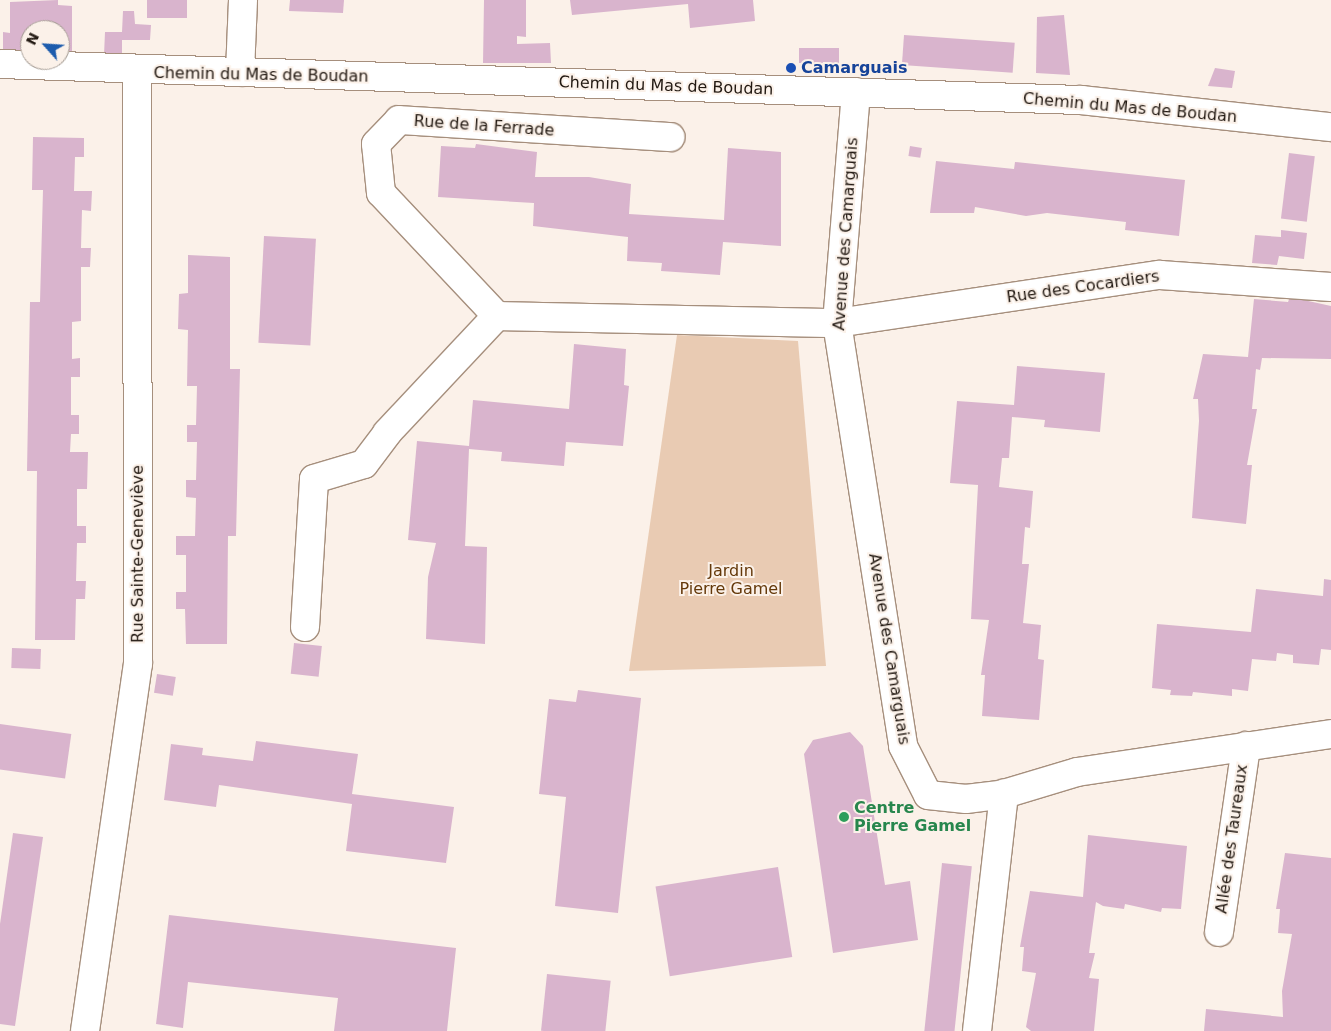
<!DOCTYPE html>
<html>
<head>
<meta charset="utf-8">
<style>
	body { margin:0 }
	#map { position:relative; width:1331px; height:1031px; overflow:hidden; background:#fbf1e9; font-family:"DejaVu Sans",sans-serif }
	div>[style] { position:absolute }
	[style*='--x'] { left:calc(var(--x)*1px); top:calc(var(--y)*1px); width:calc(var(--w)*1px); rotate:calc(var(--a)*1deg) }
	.green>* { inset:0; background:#e9cbb3 }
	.building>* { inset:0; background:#d9b4cd; transform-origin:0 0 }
	.roads { filter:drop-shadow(1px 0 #a68f7d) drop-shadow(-1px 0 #a68f7d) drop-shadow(0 1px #a68f7d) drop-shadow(0 -1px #a68f7d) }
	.minor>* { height:28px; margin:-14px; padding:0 14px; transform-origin:14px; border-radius:14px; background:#fff }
	.dots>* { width:14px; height:14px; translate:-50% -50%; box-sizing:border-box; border:2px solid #fbf1e9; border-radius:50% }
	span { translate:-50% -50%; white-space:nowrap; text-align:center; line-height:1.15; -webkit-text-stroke:4px #fbf1e9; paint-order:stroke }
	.transit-label { font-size:16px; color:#164399; font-weight:700 }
	.left { translate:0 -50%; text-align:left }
	.street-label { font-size:16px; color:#221912 }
	.park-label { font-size:16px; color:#643809 }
	.leisure-label { font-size:16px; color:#27864d; font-weight:700 }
	.north { position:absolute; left:20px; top:20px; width:50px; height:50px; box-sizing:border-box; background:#fbf1e9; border:1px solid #a49b93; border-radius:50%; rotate:296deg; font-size:14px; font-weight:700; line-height:20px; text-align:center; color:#221912 }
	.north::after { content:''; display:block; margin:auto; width:18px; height:22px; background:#1d5cad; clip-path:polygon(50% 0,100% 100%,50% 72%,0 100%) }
</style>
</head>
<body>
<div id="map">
	<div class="green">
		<i style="clip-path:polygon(677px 335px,798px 341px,826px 666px,629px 671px)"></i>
	</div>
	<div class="building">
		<i style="clip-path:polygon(58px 0,58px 5px,72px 6px,72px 55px,60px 55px,60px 30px,30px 30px,30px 55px,3px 54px,3px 32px,10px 33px,10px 2px)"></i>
		<i style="left:147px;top:0;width:40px;height:18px"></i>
		<i style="clip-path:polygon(290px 0,344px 0,343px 13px,289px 11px)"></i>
		<i style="clip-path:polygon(484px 0,526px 0,526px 37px,517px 36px,517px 44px,550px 43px,551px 63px,483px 63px)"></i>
		<i style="clip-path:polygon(570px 0,753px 0,755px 21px,690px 28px,688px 4px,572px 15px)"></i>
		<i style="clip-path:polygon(123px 11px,134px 11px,135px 24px,151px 25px,150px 40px,122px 40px,122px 56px,104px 55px,105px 32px,122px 32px)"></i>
		<i style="clip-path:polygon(1064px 15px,1070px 75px,1036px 73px,1037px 17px)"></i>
		<i style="left:904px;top:35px;width:111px;height:30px;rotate:4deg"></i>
		<i style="left:799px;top:48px;width:40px;height:15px"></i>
		<i style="clip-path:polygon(1215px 68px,1235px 71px,1232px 88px,1208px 86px)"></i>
		<i style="clip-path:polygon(33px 137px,84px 138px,84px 157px,75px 157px,74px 191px,92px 191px,91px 211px,82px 210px,81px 248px,91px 248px,90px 267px,81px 267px,81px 321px,72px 322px,72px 359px,80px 358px,80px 377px,71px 377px,71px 415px,79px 415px,79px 434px,71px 434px,70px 452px,88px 452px,87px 489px,77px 489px,77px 526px,86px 526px,86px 543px,77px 543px,76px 581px,86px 581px,85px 599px,76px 599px,75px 640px,35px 640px,37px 471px,27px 471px,29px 358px,30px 302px,40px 302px,43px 190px,32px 190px)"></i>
		<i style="clip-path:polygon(476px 144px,537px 152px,535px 177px,589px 177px,631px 184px,629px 214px,724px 220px,728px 148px,781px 152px,781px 246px,723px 242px,720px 275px,661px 271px,662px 263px,627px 261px,628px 237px,533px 226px,534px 203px,438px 197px,441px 146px,475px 148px)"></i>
		<i style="left:910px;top:146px;width:12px;height:10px;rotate:9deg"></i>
		<i style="left:1289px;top:153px;width:26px;height:66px;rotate:7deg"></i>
		<i style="clip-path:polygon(936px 161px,1014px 169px,1015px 162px,1185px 180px,1179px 236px,1125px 230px,1126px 222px,1047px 213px,1026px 216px,975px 207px,974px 213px,930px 213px)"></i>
		<i style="clip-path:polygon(1281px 230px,1307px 233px,1304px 259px,1279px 256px,1277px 265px,1252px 263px,1255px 235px,1281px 237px)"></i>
		<i style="left:264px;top:236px;width:52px;height:107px;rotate:3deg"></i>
		<i style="clip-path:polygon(188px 255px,230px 257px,230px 369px,240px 369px,236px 536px,228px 536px,227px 644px,186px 644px,185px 609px,176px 609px,176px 592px,186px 592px,186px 555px,176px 555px,176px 536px,195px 536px,196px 498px,186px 497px,186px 480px,196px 480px,197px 442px,187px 442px,187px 425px,196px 425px,197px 386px,187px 386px,188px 330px,178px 329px,179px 294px,188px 293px)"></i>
		<i style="clip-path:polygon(1290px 297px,1331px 306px,1331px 359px,1262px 358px,1260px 370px,1256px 369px,1252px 409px,1257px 409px,1247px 465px,1252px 465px,1246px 524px,1192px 518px,1199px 421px,1198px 399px,1193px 399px,1203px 354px,1248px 357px,1254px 299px,1288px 302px)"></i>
		<i style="clip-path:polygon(574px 344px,626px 349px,624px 385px,629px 386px,623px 446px,566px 442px,564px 466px,501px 461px,502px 452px,469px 449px,465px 546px,487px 547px,485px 644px,426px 639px,428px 577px,436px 543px,408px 540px,417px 441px,469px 446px,473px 400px,569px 409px)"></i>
		<i style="clip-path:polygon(1017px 366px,1105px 373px,1100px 432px,1044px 427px,1045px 420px,1012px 417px,1009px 458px,1002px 458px,999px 487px,1033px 491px,1030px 528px,1025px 527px,1022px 564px,1029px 564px,1023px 623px,1041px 625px,1038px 659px,1044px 660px,1039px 720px,982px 716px,985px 675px,981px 675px,989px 620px,971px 619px,978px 485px,950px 483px,957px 401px,1014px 405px)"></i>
		<i style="clip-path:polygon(1324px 579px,1331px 580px,1331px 650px,1321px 649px,1319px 665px,1293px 663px,1293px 655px,1277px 653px,1276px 661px,1252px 659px,1248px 691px,1232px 689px,1232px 696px,1193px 692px,1192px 696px,1170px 695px,1171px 690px,1152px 688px,1157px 624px,1251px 632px,1256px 589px,1323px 596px)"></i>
		<i style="left:294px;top:643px;width:28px;height:31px;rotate:6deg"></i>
		<i style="left:12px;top:648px;width:29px;height:20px;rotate:2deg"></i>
		<i style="left:157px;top:674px;width:19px;height:19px;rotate:9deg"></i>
		<i style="clip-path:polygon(578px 690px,641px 698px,618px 913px,555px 906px,566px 797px,539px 794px,549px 699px,576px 702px)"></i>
		<i style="left:0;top:724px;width:72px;height:45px;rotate:8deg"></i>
		<i style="clip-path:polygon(850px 732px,863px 746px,885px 885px,910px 881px,918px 940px,833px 953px,804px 754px,813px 740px)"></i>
		<i style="clip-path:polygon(256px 741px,358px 754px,352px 794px,454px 807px,446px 863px,346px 851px,352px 804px,219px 785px,216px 807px,164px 800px,171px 744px,203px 748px,202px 755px,253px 761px)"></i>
		<i style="clip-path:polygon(13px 833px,43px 837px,15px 1026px,0 1024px,0 924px)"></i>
		<i style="clip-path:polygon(1088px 835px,1187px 846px,1181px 909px,1162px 908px,1161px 912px,1125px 904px,1124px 909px,1103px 906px,1096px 902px,1089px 953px,1095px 953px,1089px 978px,1099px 979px,1094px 1031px,1031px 1031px,1026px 1027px,1036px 973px,1022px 971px,1024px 947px,1020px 947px,1030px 891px,1083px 897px)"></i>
		<i style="clip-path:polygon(1285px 853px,1331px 858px,1331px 1031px,1204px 1031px,1206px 1009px,1283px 1017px,1282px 991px,1292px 934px,1278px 933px,1280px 909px,1276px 909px)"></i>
		<i style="left:942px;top:863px;width:30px;height:169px;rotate:6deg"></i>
		<i style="left:778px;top:867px;width:91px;height:124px;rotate:81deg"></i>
		<i style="clip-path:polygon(169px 915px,456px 948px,447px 1031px,334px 1031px,338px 998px,188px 982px,183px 1028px,156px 1024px)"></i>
		<i style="left:547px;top:974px;width:64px;height:57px;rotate:6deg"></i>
	</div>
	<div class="roads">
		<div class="minor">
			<i style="--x:0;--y:64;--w:1082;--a:1.91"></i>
			<i style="--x:1081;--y:100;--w:251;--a:6.2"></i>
			<i style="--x:240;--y:72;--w:72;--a:-87.6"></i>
			<i style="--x:856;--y:92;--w:232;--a:94.7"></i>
			<i style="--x:837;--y:323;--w:428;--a:81.1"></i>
			<i style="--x:903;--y:746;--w:55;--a:63"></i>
			<i style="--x:928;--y:795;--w:38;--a:6"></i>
			<i style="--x:966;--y:799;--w:38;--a:-7"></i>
			<i style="--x:1004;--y:794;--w:76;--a:-16.8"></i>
			<i style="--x:1077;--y:772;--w:257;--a:-8.5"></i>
			<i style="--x:497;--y:316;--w:169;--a:-133.3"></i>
			<i style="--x:381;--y:193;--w:49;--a:-95.8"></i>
			<i style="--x:376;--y:144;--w:33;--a:-46"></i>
			<i style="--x:399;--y:120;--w:272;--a:3.6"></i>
			<i style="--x:305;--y:627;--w:148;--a:-86.5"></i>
			<i style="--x:314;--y:479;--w:52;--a:-16.7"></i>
			<i style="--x:364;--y:464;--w:39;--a:-53"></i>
			<i style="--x:387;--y:433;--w:161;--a:-46.8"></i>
			<i style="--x:497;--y:316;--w:340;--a:1.2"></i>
			<i style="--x:837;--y:323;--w:327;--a:-8.5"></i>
			<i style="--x:1160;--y:275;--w:171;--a:4"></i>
			<i style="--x:1219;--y:932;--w:188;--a:-81.7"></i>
			<i style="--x:85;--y:1031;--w:371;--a:-81.8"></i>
			<i style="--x:138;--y:664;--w:592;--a:-90.1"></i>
			<i style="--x:977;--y:1031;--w:239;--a:-83.5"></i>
		</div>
	</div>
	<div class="dots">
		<i style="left:791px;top:68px;background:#1a4fb4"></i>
		<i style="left:844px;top:817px;background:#2e9e5b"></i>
	</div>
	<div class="transit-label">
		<span class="left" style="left:801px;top:68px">Camarguais</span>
	</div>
	<div class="street-label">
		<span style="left:261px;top:75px;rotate:1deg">Chemin du Mas de Boudan</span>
		<span style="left:666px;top:86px;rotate:2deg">Chemin du Mas de Boudan</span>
		<span style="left:1130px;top:108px;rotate:5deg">Chemin du Mas de Boudan</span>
		<span style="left:484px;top:126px;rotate:4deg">Rue de la Ferrade</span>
		<span style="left:846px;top:234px;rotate:-86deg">Avenue des Camarguais</span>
		<span style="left:1083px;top:287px;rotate:-8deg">Rue des Cocardiers</span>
		<span style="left:138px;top:554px;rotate:-90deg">Rue Sainte-Geneviève</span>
		<span style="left:889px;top:649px;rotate:81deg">Avenue des Camarguais</span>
		<span style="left:1232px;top:839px;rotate:-82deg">Allée des Taureaux</span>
	</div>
	<div class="park-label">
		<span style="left:731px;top:580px">Jardin<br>Pierre Gamel</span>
	</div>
	<div class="leisure-label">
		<span class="left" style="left:854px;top:817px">Centre<br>Pierre Gamel</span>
	</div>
	<div class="north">N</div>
</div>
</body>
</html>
